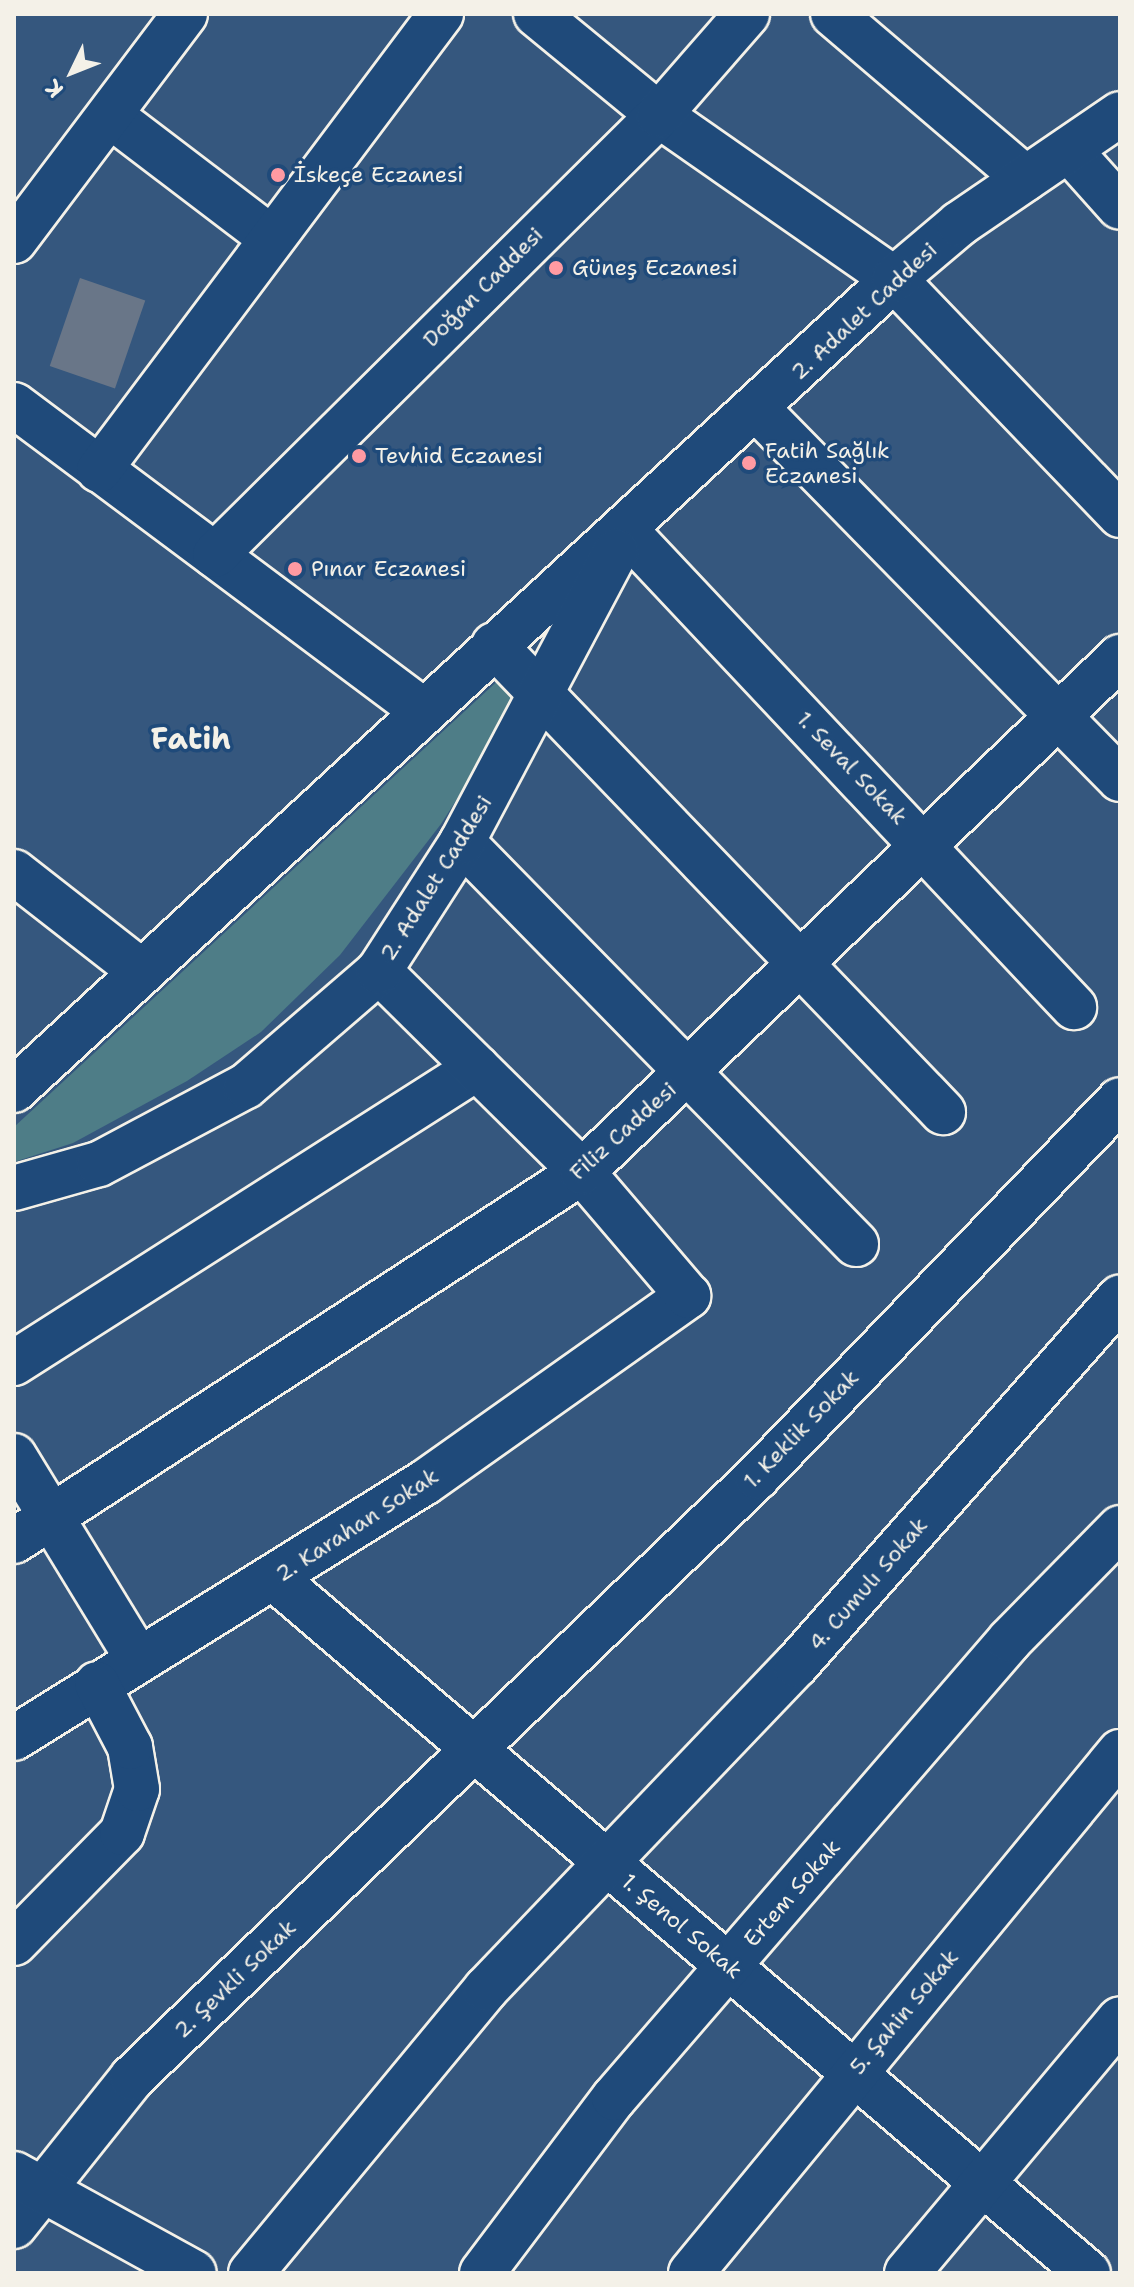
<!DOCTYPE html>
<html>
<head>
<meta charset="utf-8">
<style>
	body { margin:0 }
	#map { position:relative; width:1134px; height:2287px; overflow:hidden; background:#35577e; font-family:"Shantell Sans",sans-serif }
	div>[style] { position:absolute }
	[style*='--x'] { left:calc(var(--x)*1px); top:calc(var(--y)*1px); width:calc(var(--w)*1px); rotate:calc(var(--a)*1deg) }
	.green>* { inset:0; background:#4e7d87 }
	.building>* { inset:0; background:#697688; transform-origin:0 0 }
	.roads { filter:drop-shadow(2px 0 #f4f1e8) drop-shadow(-2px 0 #f4f1e8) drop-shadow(0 2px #f4f1e8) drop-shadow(0 -2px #f4f1e8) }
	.minor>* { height:44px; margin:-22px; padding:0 22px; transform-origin:22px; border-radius:22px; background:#1f4a7a }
	.secondary>* { height:44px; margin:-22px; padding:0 22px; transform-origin:22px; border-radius:22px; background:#1f4a7a }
	.dots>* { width:22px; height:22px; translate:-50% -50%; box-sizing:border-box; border:4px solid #1f4a7a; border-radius:50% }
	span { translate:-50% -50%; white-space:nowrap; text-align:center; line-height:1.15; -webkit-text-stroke:7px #1f4a7a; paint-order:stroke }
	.poi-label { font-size:22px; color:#f4f1e8 }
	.left { translate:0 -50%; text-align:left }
	.street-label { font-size:22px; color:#f4f1e8 }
	.district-label { font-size:30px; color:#f4f1e8; font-weight:700 }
	.frame { position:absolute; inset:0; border:16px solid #f4f1e8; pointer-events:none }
	.north { position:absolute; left:32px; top:32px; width:80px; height:80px; -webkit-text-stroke:6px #1f4a7a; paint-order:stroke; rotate:227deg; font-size:22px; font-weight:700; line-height:32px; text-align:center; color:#f4f1e8 }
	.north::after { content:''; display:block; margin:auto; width:28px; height:36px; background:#f4f1e8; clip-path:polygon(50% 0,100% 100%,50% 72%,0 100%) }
</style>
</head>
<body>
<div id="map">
	<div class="green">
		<i style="clip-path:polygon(504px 675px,522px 697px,441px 824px,340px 955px,261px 1032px,187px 1081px,73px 1143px,14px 1162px,14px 1127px)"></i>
	</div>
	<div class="building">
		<i style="left:80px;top:278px;width:69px;height:93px;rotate:19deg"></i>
	</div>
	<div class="roads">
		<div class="minor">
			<i style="--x:536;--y:14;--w:159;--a:39.4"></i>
			<i style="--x:659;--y:115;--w:287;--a:34.9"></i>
			<i style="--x:894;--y:279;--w:327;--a:46.2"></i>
			<i style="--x:833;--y:14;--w:253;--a:40.5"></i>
			<i style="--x:111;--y:116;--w:200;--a:37.3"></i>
			<i style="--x:1069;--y:150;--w:76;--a:48.2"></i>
			<i style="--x:14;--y:405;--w:508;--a:36.76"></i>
			<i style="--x:758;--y:410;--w:517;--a:45.55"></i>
			<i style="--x:99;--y:470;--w:570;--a:-53.13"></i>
			<i style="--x:626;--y:531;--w:654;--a:46.74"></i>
			<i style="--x:494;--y:645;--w:648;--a:46.13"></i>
			<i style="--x:462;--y:842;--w:563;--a:45.58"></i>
			<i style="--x:14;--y:872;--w:162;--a:38"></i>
			<i style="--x:14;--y:1363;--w:549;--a:-32.5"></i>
			<i style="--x:14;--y:1456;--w:238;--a:58.6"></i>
			<i style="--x:275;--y:1579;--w:1069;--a:40.49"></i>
			<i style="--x:14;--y:1738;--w:483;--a:-31.9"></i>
			<i style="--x:424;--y:1483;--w:324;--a:-35.3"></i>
			<i style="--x:688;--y:1296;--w:163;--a:-130.5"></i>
			<i style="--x:582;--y:1172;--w:286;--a:-135.3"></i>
			<i style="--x:14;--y:1943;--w:154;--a:-45.5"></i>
			<i style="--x:122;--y:1833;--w:46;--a:-71.2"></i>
			<i style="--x:137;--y:1789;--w:43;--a:-99.5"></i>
			<i style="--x:130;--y:1747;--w:71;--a:-117.6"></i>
			<i style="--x:14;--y:2226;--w:189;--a:-51.4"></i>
			<i style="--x:132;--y:2078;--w:867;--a:-43.88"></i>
			<i style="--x:757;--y:1477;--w:523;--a:-46.08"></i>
			<i style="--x:251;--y:2273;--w:369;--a:-50.4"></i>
			<i style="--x:486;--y:1989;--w:448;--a:-46.3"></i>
			<i style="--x:796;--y:1665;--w:490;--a:-48.6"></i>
			<i style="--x:482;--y:2273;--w:219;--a:-53"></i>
			<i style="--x:614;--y:2098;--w:605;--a:-49.15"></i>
			<i style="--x:1010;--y:1640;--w:157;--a:-45.5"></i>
			<i style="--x:691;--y:2273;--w:675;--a:-50.53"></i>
			<i style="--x:907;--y:2273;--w:331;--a:-50"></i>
		</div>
		<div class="secondary">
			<i style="--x:14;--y:241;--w:284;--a:-53"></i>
			<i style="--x:215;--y:555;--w:625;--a:-44.74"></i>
			<i style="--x:659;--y:115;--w:134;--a:-48.9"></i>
			<i style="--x:14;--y:1090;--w:1197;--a:-42.66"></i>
			<i style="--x:894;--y:279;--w:85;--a:-40.2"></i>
			<i style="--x:959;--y:224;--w:195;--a:-34.3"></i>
			<i style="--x:14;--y:1188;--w:88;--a:-15.8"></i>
			<i style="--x:99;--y:1164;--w:166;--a:-28"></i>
			<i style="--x:246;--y:1086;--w:176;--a:-40.8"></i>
			<i style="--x:379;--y:971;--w:153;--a:-57.2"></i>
			<i style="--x:462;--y:842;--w:329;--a:-62.1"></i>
			<i style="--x:14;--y:1541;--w:677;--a:-33.01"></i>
			<i style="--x:582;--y:1172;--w:745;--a:-43.75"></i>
			<i style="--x:14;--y:2174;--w:205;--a:28.8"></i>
		</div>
	</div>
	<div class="dots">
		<i style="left:278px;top:175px;background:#ff9aa2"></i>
		<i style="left:556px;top:268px;background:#ff9aa2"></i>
		<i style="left:359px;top:456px;background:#ff9aa2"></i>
		<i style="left:749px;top:463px;background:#ff9aa2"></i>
		<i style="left:295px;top:569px;background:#ff9aa2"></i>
	</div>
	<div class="poi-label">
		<span class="left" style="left:294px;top:175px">İskeçe Eczanesi</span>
		<span class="left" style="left:572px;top:268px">Güneş Eczanesi</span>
		<span class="left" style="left:765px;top:463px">Fatih Sağlık<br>Eczanesi</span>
		<span class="left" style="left:375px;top:456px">Tevhid Eczanesi</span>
		<span class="left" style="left:311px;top:569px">Pınar Eczanesi</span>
	</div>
	<div class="street-label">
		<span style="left:483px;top:287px;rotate:-45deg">Doğan Caddesi</span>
		<span style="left:864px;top:311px;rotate:-43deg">2. Adalet Caddesi</span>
		<span style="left:852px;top:768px;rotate:46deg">1. Seval Sokak</span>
		<span style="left:436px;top:878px;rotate:-58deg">2. Adalet Caddesi</span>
		<span style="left:623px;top:1131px;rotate:-42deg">Filiz Caddesi</span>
		<span style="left:801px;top:1429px;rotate:-46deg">1. Keklik Sokak</span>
		<span style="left:357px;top:1525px;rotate:-33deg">2. Karahan Sokak</span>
		<span style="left:868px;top:1584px;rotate:-49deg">4. Cumulı Sokak</span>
		<span style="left:792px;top:1893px;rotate:-49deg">Ertem Sokak</span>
		<span style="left:682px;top:1926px;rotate:40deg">1. Şenol Sokak</span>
		<span style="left:235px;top:1979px;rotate:-44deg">2. Şevkli Sokak</span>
		<span style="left:904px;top:2012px;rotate:-50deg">5. Şahin Sokak</span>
	</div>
	<div class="district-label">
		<span style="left:191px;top:739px">Fatih</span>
	</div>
	<div class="frame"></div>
	<div class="north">K</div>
</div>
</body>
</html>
